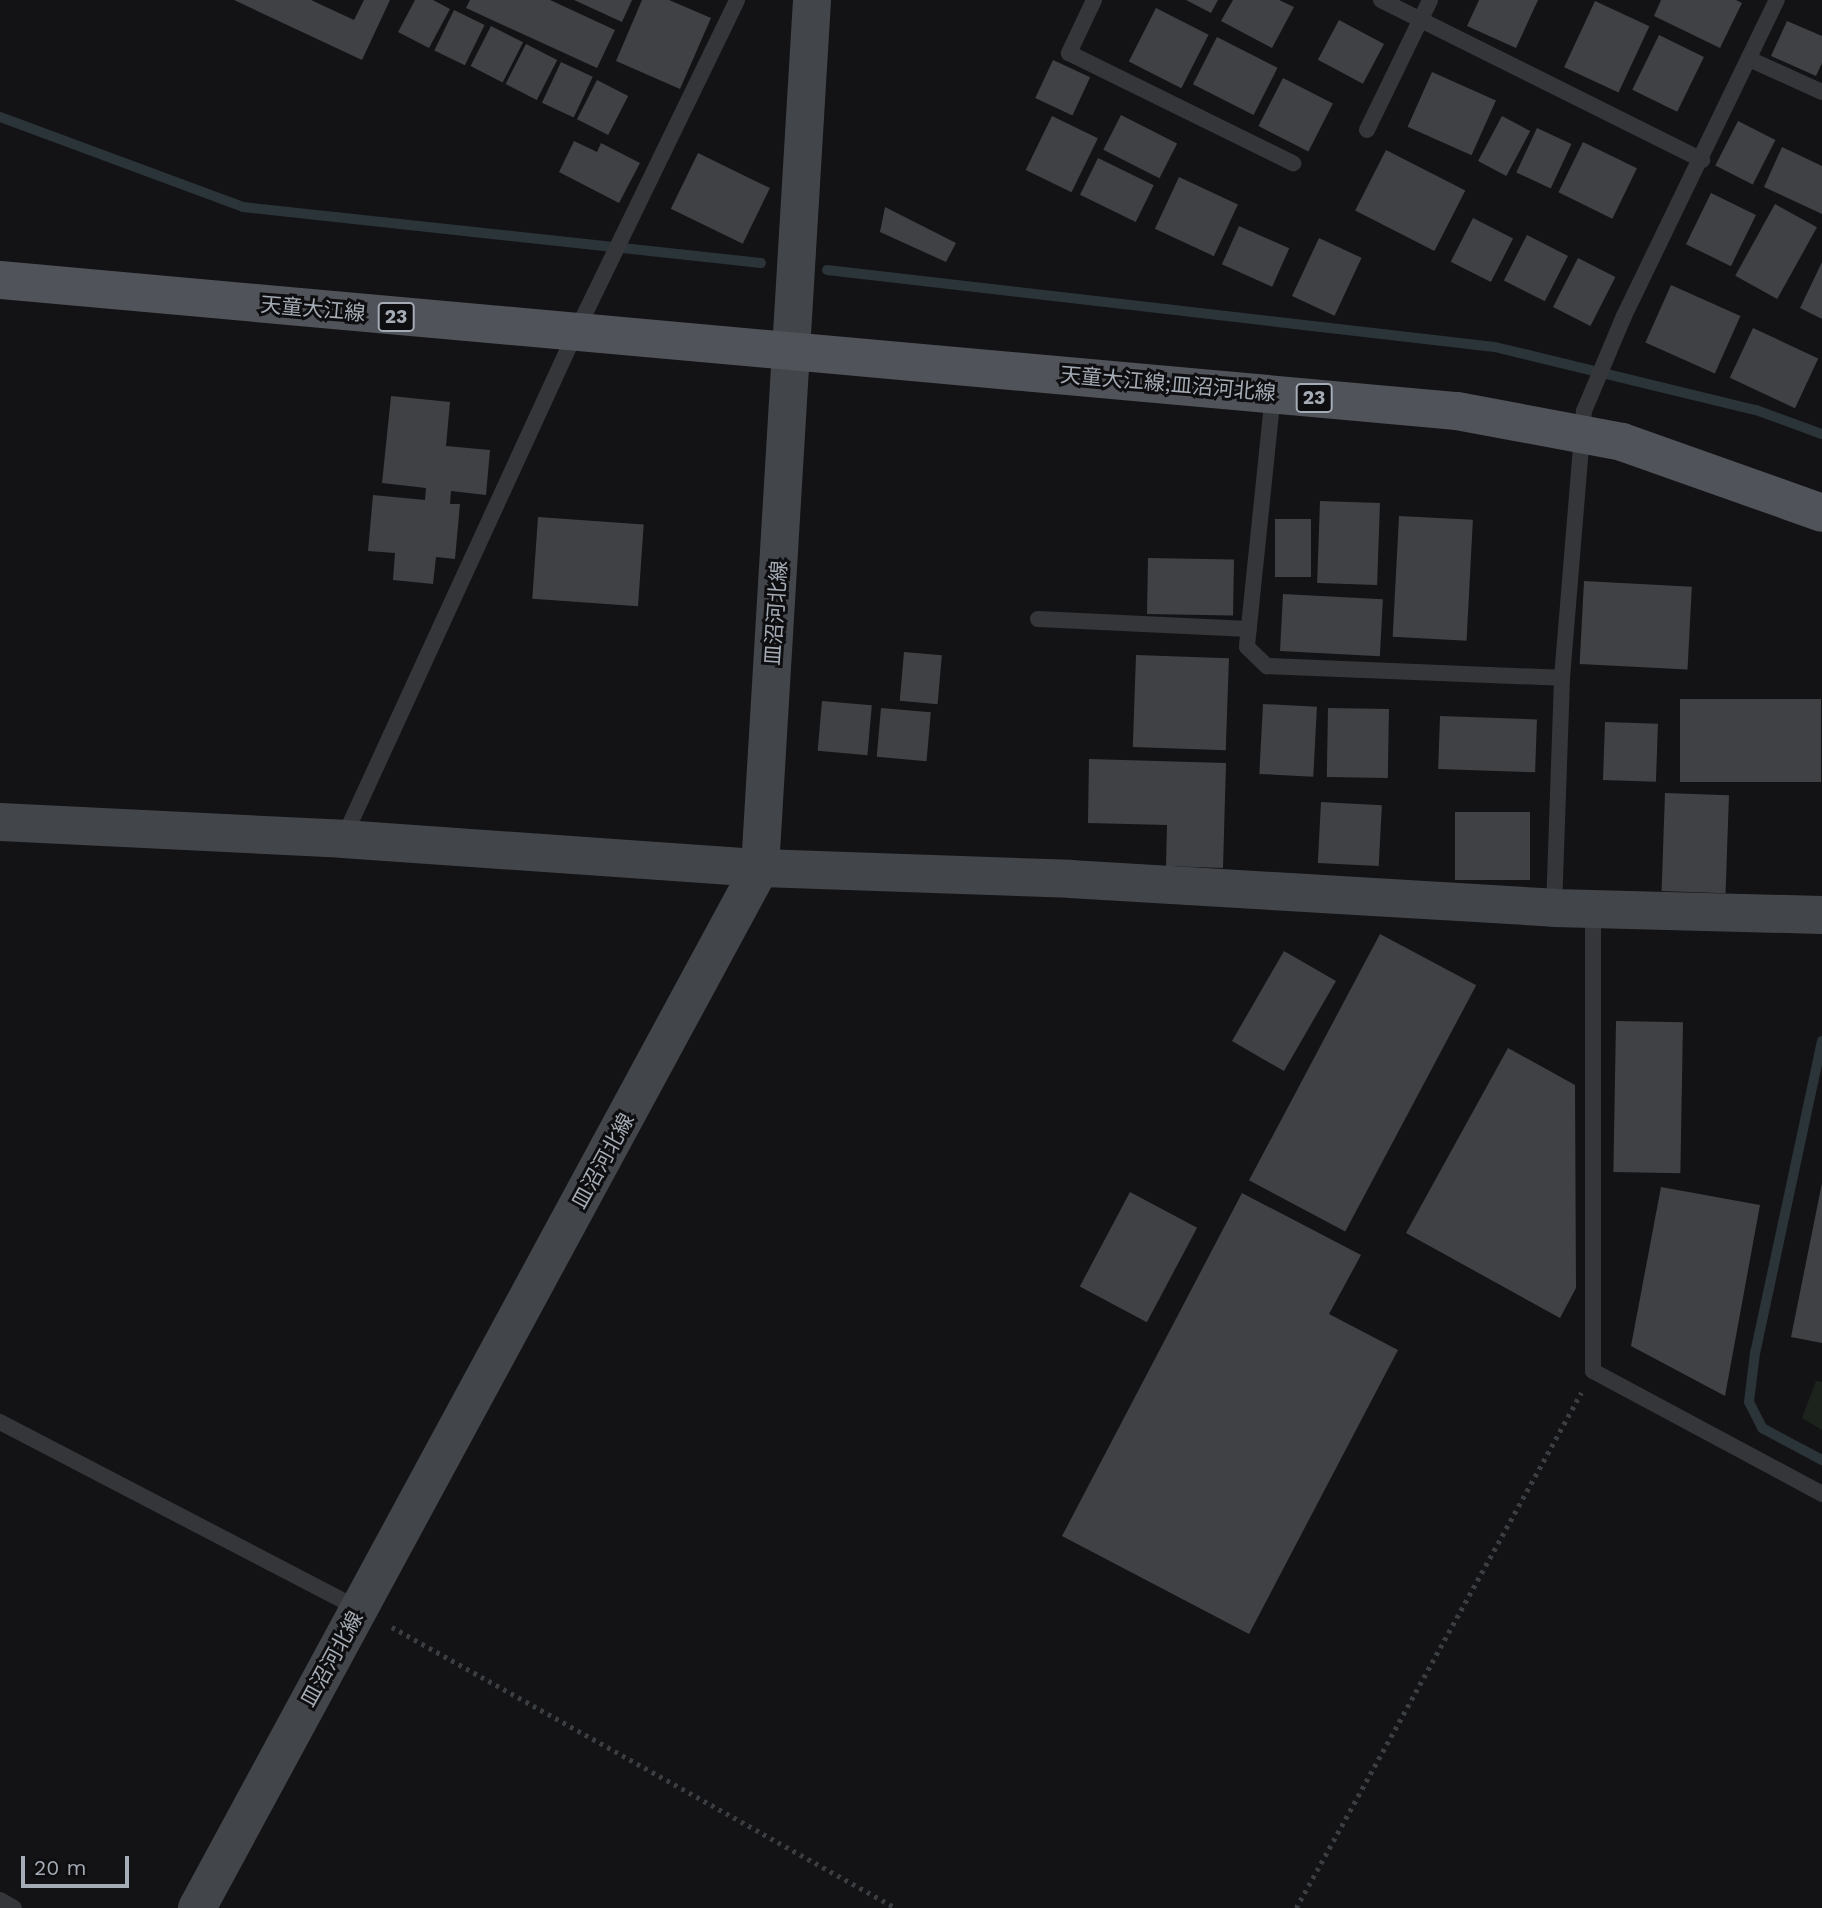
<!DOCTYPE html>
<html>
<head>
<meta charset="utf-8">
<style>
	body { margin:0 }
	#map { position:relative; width:1822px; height:1908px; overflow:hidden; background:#131315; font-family:"Work Sans","Noto Sans JP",sans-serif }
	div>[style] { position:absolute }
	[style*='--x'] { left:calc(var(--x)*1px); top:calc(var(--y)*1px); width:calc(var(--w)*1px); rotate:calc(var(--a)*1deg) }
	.green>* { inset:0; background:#1b231c }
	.stream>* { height:10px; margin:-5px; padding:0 5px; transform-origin:5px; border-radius:5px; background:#2a3439 }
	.building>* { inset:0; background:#3f4145; transform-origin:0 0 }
	.path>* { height:4.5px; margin-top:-2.25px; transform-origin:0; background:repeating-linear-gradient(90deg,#3a3d41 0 3.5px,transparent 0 8.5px) }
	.lane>* { height:16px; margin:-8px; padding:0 8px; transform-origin:8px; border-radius:8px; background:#34363a }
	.secondary>* { height:38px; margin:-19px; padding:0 19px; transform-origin:19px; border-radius:19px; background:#42454a }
	.primary>* { height:38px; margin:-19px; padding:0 19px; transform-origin:19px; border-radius:19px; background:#505359 }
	span { translate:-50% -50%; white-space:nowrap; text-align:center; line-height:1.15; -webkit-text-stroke:6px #0e0e10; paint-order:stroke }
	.shield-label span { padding:2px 5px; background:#0e0e10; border:2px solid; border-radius:5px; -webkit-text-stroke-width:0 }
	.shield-label { font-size:19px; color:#a5acb5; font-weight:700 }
	.street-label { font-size:21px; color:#a5acb5 }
	.scale { position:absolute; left:21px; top:1856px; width:108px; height:32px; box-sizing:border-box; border:4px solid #a5acb5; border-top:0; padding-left:9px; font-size:21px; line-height:24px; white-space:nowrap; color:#a5acb5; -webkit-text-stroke:5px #0e0e10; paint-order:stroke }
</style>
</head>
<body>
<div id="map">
	<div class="green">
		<i style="clip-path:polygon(1816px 1381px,1822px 1382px,1822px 1430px,1802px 1418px)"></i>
	</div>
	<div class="stream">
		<i style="--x:0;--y:117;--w:259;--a:20.3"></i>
		<i style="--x:243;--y:207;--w:521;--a:6.17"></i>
		<i style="--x:827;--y:270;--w:672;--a:6.58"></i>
		<i style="--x:1495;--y:347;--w:268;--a:13.6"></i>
		<i style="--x:1756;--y:410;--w:70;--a:20"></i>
		<i style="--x:1822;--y:1041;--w:319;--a:102.1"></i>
		<i style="--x:1755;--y:1353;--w:49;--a:97"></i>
		<i style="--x:1749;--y:1402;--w:29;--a:63"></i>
		<i style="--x:1762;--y:1428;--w:68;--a:28.1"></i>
	</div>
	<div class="building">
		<i style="clip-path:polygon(234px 0,311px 0,354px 20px,364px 0,390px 0,362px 60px)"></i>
		<i style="clip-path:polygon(415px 0,433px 0,450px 9px,429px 48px,398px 32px)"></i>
		<i style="clip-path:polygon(470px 0,550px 0,615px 30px,597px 68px,466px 8px)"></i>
		<i style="clip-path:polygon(574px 0,632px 0,622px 22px)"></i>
		<i style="clip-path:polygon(642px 0,669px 0,711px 18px,680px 89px,616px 61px)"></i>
		<i style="clip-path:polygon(1186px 0,1218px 0,1211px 13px)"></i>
		<i style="clip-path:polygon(1233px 0,1279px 0,1294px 7px,1272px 48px,1221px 21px)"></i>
		<i style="clip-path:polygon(1479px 0,1538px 0,1516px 48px,1467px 26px)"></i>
		<i style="clip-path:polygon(1661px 0,1736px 0,1742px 3px,1720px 48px,1654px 16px)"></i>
		<i style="left:1595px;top:1px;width:60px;height:73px;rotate:25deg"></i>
		<i style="left:1156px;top:8px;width:59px;height:60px;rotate:27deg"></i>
		<i style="left:454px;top:10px;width:34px;height:45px;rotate:26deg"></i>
		<i style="left:1339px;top:20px;width:51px;height:45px;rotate:28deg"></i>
		<i style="clip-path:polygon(1787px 21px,1822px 36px,1822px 63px,1816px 76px,1771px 56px)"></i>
		<i style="left:491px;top:26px;width:36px;height:45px;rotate:27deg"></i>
		<i style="left:1659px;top:35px;width:50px;height:61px;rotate:26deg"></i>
		<i style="left:1217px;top:37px;width:68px;height:53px;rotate:27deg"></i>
		<i style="left:526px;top:44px;width:35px;height:45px;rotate:27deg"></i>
		<i style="left:1053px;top:60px;width:41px;height:42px;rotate:25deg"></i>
		<i style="left:561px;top:62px;width:35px;height:45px;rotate:25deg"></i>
		<i style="left:1432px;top:72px;width:70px;height:60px;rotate:24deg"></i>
		<i style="left:1283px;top:78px;width:56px;height:54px;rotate:27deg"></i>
		<i style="left:597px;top:80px;width:35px;height:44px;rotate:27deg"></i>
		<i style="left:1121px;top:115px;width:63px;height:39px;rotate:27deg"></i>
		<i style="left:1052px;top:116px;width:51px;height:60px;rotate:26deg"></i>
		<i style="left:1502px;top:116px;width:32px;height:51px;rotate:28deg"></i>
		<i style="left:1738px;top:121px;width:42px;height:50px;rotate:27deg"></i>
		<i style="left:1537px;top:128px;width:38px;height:49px;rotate:25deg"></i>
		<i style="clip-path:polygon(574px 141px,597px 152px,601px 143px,640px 163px,619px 203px,559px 172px)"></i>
		<i style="left:1583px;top:142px;width:60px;height:56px;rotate:26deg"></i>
		<i style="clip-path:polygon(1782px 147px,1822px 166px,1822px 214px,1764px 187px)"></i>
		<i style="left:1386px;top:150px;width:89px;height:68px;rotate:27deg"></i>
		<i style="left:698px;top:153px;width:80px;height:62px;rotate:26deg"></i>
		<i style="left:1098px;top:158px;width:62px;height:41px;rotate:26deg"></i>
		<i style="left:1179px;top:177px;width:65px;height:57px;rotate:25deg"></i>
		<i style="left:1711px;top:193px;width:50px;height:57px;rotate:26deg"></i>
		<i style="left:1775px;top:204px;width:48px;height:82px;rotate:29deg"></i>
		<i style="clip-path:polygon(885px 207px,956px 243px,946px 262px,880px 232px)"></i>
		<i style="left:1473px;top:218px;width:45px;height:49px;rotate:27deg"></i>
		<i style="left:1239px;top:226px;width:55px;height:42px;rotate:24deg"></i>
		<i style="left:1527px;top:235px;width:46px;height:51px;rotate:27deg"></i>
		<i style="left:1319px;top:238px;width:47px;height:64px;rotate:25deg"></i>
		<i style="left:1578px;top:258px;width:42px;height:55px;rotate:27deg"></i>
		<i style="clip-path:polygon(1822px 262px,1822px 319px,1800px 308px)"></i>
		<i style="left:1671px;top:285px;width:76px;height:63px;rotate:24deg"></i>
		<i style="left:1753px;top:328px;width:72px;height:55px;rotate:25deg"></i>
		<i style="clip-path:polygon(391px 396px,450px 402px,446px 446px,490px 450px,486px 495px,451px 491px,450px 504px,460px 504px,455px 559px,436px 557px,433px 584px,393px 580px,395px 553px,368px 551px,373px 495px,425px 500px,426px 488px,382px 483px)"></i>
		<i style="left:1320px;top:501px;width:60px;height:82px;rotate:2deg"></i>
		<i style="left:1399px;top:516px;width:74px;height:121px;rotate:3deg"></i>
		<i style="left:538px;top:517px;width:106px;height:82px;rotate:4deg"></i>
		<i style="left:1275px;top:519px;width:36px;height:58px"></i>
		<i style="left:1148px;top:558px;width:86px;height:56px;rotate:1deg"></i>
		<i style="left:1584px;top:581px;width:108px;height:83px;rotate:3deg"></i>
		<i style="left:1283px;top:594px;width:100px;height:57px;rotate:3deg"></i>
		<i style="left:904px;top:652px;width:38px;height:49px;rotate:5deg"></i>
		<i style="left:1136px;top:655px;width:93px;height:92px;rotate:2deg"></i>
		<i style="left:1680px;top:699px;width:141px;height:83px"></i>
		<i style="left:822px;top:701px;width:50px;height:50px;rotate:5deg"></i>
		<i style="left:1263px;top:704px;width:54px;height:70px;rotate:3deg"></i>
		<i style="left:881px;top:708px;width:50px;height:49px;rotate:5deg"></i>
		<i style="left:1328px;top:708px;width:61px;height:69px;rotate:1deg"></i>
		<i style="left:1440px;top:716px;width:97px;height:53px;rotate:2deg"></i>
		<i style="left:1605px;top:722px;width:53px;height:58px;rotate:2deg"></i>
		<i style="clip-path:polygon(1089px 759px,1226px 763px,1223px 868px,1166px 866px,1167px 825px,1088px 823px)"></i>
		<i style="left:1665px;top:793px;width:64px;height:98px;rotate:2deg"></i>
		<i style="left:1321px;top:802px;width:61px;height:61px;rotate:3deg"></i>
		<i style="left:1455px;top:812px;width:75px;height:68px"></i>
		<i style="left:1380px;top:934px;width:109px;height:279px;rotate:28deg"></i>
		<i style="left:1284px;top:951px;width:60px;height:104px;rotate:30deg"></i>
		<i style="left:1616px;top:1021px;width:67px;height:151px;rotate:1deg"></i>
		<i style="clip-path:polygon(1508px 1048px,1575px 1085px,1576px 1288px,1560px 1318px,1406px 1233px)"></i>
		<i style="clip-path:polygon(1822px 1183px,1822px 1343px,1791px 1337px)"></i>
		<i style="clip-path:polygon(1661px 1187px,1760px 1205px,1725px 1396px,1631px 1346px)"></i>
		<i style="left:1130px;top:1192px;width:76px;height:107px;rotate:28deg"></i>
		<i style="clip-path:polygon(1242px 1193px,1361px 1255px,1329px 1314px,1398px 1350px,1249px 1634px,1062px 1536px)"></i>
	</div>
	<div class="path">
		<i style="--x:392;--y:1627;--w:577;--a:29.14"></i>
		<i style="--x:1296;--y:1908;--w:589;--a:-61.04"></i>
	</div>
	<div class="lane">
		<i style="--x:1094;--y:0;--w:59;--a:115.3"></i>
		<i style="--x:1069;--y:53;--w:250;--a:26.2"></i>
		<i style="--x:1381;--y:0;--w:359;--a:26.5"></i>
		<i style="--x:1749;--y:59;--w:80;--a:24.3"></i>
		<i style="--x:1367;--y:130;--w:144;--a:-64.1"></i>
		<i style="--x:1273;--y:394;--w:254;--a:95.9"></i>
		<i style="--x:1247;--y:647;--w:28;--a:44"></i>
		<i style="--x:1267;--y:666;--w:295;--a:2.3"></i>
		<i style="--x:1038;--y:619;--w:211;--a:2.7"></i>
		<i style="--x:343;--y:839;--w:556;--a:-65.33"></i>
		<i style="--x:575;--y:334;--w:371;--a:-64.1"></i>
		<i style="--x:1554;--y:908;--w:230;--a:-88"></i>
		<i style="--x:1562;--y:678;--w:268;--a:-85.3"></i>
		<i style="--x:1584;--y:411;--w:103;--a:-67.2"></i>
		<i style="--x:1624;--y:316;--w:351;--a:-64.2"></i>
		<i style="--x:1593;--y:910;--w:461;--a:90"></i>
		<i style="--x:1593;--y:1371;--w:260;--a:28.2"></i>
		<i style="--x:0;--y:1422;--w:405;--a:27.5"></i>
		<i style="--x:0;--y:1900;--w:16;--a:30"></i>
	</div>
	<div class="secondary">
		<i style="--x:0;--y:822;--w:343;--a:2.8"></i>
		<i style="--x:343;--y:839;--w:418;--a:4"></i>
		<i style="--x:760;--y:868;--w:310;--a:2"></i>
		<i style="--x:1070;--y:879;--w:485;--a:3.4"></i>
		<i style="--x:1554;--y:908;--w:268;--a:1.5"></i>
		<i style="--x:197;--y:1908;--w:1183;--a:-61.57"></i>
		<i style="--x:760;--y:868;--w:870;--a:-86.57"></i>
	</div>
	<div class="primary">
		<i style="--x:0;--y:280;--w:1463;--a:5.14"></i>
		<i style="--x:1457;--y:411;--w:168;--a:10.6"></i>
		<i style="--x:1622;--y:442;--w:212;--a:19.5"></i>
	</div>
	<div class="shield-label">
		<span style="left:396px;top:317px">23</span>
		<span style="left:1314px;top:398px">23</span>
	</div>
	<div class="street-label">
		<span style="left:313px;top:309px;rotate:5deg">天童大江線</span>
		<span style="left:1168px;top:384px;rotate:5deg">天童大江線;皿沼河北線</span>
		<span style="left:776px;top:613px;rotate:-86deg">皿沼河北線</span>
		<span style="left:603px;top:1161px;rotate:-61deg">皿沼河北線</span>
		<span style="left:332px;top:1659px;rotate:-61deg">皿沼河北線</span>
	</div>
	<div class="scale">20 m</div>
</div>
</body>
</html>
